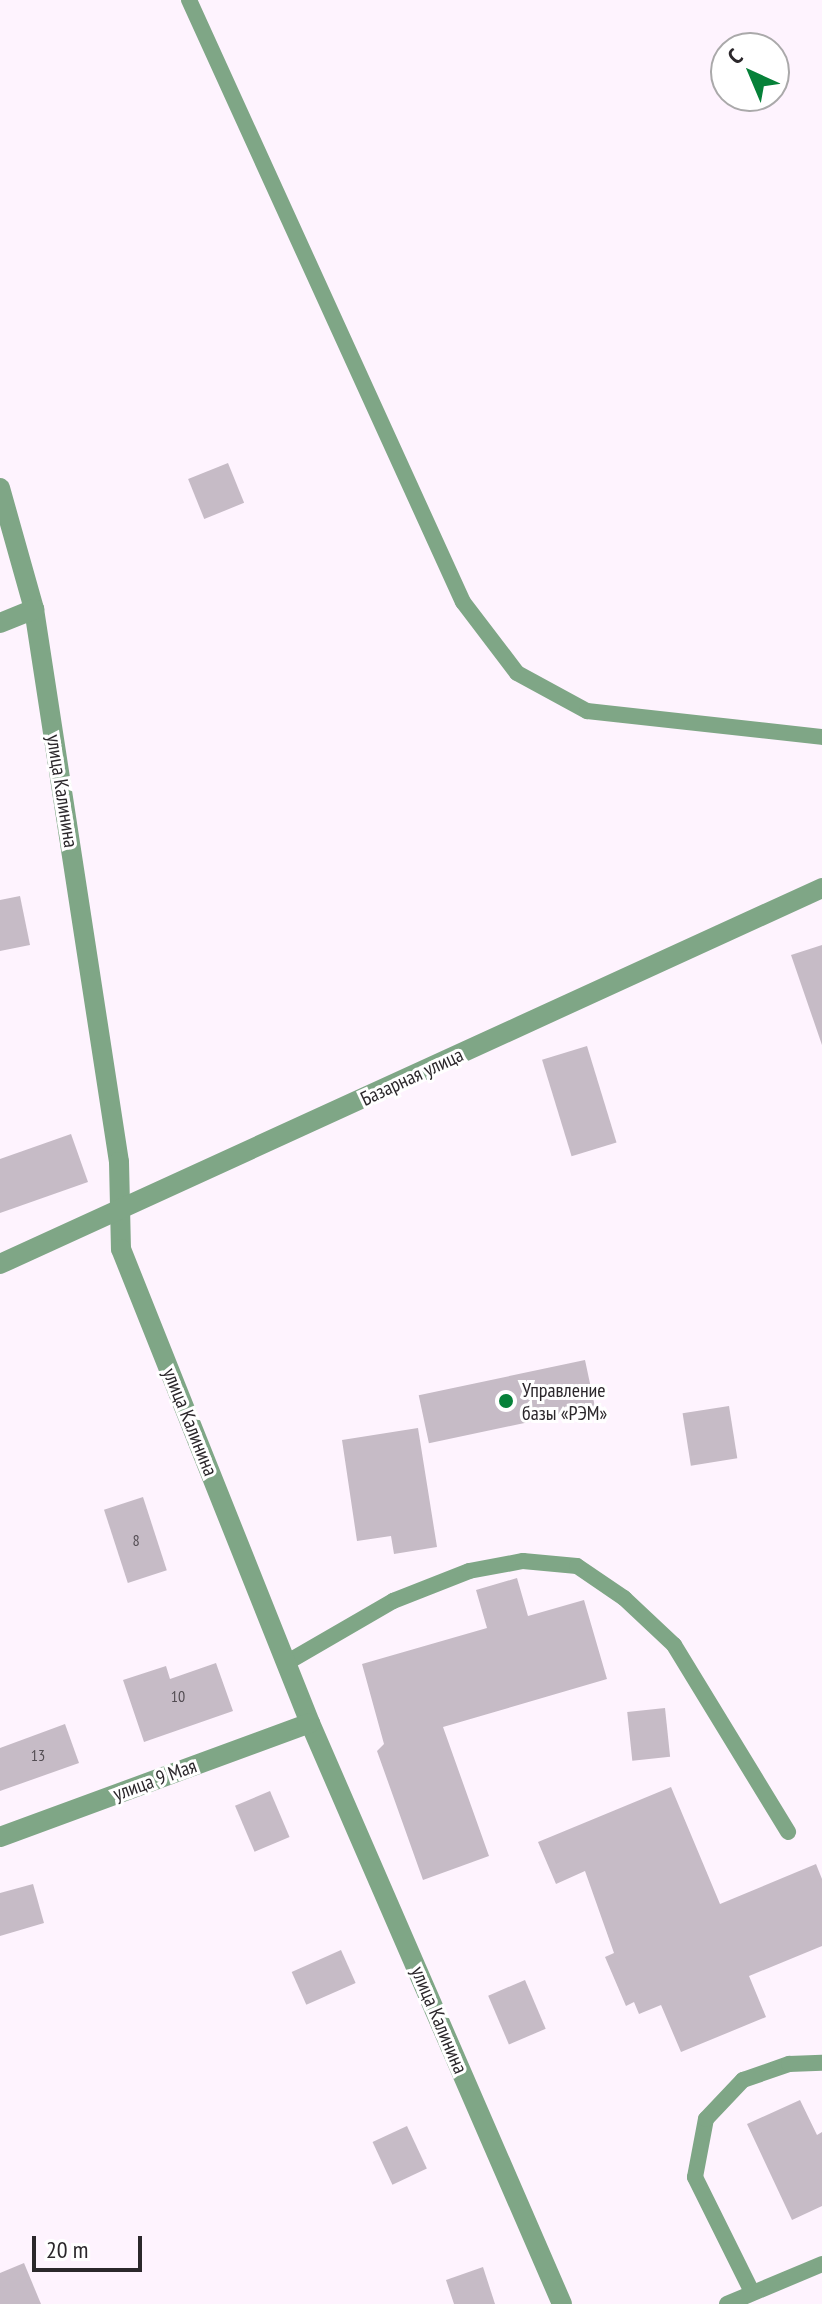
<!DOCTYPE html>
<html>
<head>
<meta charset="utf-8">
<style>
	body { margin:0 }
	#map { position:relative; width:822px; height:2304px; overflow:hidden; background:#fef3fe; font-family:"PT Sans Narrow",sans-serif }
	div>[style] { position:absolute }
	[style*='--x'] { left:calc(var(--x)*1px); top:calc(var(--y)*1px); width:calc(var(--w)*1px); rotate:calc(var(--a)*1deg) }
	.building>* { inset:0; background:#c6bbc6; transform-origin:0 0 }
	.lane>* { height:16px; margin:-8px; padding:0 8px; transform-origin:8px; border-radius:8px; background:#7fa686 }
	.street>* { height:20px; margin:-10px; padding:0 10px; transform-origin:10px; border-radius:10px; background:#7fa686 }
	.dots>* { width:22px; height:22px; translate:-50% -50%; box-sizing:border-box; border:4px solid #fff; border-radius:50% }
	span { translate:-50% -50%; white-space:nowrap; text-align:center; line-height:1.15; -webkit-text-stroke:6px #fff; paint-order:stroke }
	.number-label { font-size:16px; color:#524c52 }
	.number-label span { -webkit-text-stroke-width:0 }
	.street-label { font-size:20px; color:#2b272b }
	.poi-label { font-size:20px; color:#2b272b }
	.left { translate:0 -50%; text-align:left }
	.north { position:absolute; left:710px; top:32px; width:80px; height:80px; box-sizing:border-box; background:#fff; border:2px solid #aaa9aa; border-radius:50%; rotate:316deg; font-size:22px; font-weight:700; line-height:32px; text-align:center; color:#2b272b }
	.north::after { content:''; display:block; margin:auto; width:28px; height:36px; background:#068139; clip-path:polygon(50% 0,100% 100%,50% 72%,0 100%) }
	.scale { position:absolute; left:32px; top:2236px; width:110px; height:36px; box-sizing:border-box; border:4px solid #2b272b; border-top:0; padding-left:10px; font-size:24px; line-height:28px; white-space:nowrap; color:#2b272b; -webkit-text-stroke:6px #fff; paint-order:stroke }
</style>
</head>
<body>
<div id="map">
	<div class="building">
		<i style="left:228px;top:463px;width:43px;height:43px;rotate:68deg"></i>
		<i style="clip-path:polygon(20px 896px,30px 945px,0 951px,0 900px)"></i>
		<i style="clip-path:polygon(822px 945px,822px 1045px,791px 955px)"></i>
		<i style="left:587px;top:1046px;width:101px;height:47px;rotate:73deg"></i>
		<i style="clip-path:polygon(71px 1134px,88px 1182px,0 1213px,0 1159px)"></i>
		<i style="left:585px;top:1360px;width:49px;height:170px;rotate:78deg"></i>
		<i style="left:729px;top:1406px;width:53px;height:47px;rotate:81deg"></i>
		<i style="clip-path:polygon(418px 1428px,437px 1547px,394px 1554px,391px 1536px,357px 1541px,342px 1440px)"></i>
		<i style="left:143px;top:1497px;width:77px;height:41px;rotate:72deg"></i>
		<i style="clip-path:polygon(517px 1578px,528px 1616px,584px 1600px,607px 1679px,443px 1727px,489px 1856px,423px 1880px,377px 1751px,384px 1744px,362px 1664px,487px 1628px,476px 1590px)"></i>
		<i style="clip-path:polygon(216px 1663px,233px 1711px,144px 1742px,123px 1680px,166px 1666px,170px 1679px)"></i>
		<i style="left:665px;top:1708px;width:49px;height:38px;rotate:84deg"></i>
		<i style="clip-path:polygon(65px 1724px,79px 1763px,0 1791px,0 1748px)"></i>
		<i style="clip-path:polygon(671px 1787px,720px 1904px,816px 1864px,822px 1879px,822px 1946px,749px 1976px,766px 2017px,681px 2052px,661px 2005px,639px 2014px,634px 2002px,626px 2006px,605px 1957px,614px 1953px,585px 1871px,556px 1884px,538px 1842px)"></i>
		<i style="left:270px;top:1791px;width:50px;height:38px;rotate:67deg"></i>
		<i style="clip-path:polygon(33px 1884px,44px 1923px,0 1936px,0 1893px)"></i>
		<i style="left:341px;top:1950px;width:36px;height:54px;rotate:66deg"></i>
		<i style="left:525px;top:1980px;width:53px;height:40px;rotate:67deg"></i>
		<i style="clip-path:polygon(800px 2100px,817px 2135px,822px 2132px,822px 2206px,792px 2220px,747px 2124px)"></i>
		<i style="left:407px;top:2126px;width:47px;height:38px;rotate:65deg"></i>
		<i style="clip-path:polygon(24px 2263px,41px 2304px,0 2304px,0 2273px)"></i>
		<i style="clip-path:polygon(483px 2267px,495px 2304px,454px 2304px,446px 2280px)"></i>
	</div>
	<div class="lane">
		<i style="--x:189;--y:0;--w:661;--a:65.53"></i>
		<i style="--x:463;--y:602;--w:89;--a:52.7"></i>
		<i style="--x:517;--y:673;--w:80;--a:28.5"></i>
		<i style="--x:587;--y:711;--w:236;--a:6.3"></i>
		<i style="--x:286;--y:1663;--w:124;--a:-30.1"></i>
		<i style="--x:393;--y:1601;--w:82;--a:-21.5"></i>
		<i style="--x:469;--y:1571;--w:55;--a:-10.5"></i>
		<i style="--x:523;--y:1561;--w:54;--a:5.3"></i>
		<i style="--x:577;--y:1566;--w:57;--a:34.2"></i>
		<i style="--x:624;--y:1598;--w:69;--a:43.2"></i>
		<i style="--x:674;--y:1645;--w:219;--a:58.6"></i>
		<i style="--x:751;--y:2290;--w:126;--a:-116.4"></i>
		<i style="--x:695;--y:2177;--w:59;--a:-79.3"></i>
		<i style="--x:706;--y:2119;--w:54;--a:-46.5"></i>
		<i style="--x:743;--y:2080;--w:49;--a:-19.2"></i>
		<i style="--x:789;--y:2064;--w:33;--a:-2"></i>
		<i style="--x:727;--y:2304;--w:103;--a:-22.8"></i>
	</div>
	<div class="street">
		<i style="--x:0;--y:488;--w:126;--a:74.3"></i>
		<i style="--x:34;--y:609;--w:559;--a:81.26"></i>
		<i style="--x:119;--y:1162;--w:87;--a:88.7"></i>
		<i style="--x:121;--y:1249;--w:510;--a:68.26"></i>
		<i style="--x:310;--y:1723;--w:633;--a:66.55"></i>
		<i style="--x:0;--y:623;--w:37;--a:-22"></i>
		<i style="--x:0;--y:1264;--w:904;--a:-24.58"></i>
		<i style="--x:0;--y:1837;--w:330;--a:-20.2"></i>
	</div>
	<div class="dots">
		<i style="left:506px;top:1401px;background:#068139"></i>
	</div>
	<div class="number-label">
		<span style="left:136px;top:1540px">8</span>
		<span style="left:178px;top:1696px">10</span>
		<span style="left:38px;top:1755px">13</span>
	</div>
	<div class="street-label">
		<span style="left:62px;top:791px;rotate:81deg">улица Калинина</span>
		<span style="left:412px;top:1077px;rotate:-25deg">Базарная улица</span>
		<span style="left:190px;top:1422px;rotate:68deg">улица Калинина</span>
		<span style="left:155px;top:1780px;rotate:-20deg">улица 9 Мая</span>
		<span style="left:439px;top:2020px;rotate:67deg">улица Калинина</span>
	</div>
	<div class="poi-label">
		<span class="left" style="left:522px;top:1402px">Управление<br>базы «РЭМ»</span>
	</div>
	<div class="north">С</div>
	<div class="scale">20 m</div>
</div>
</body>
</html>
